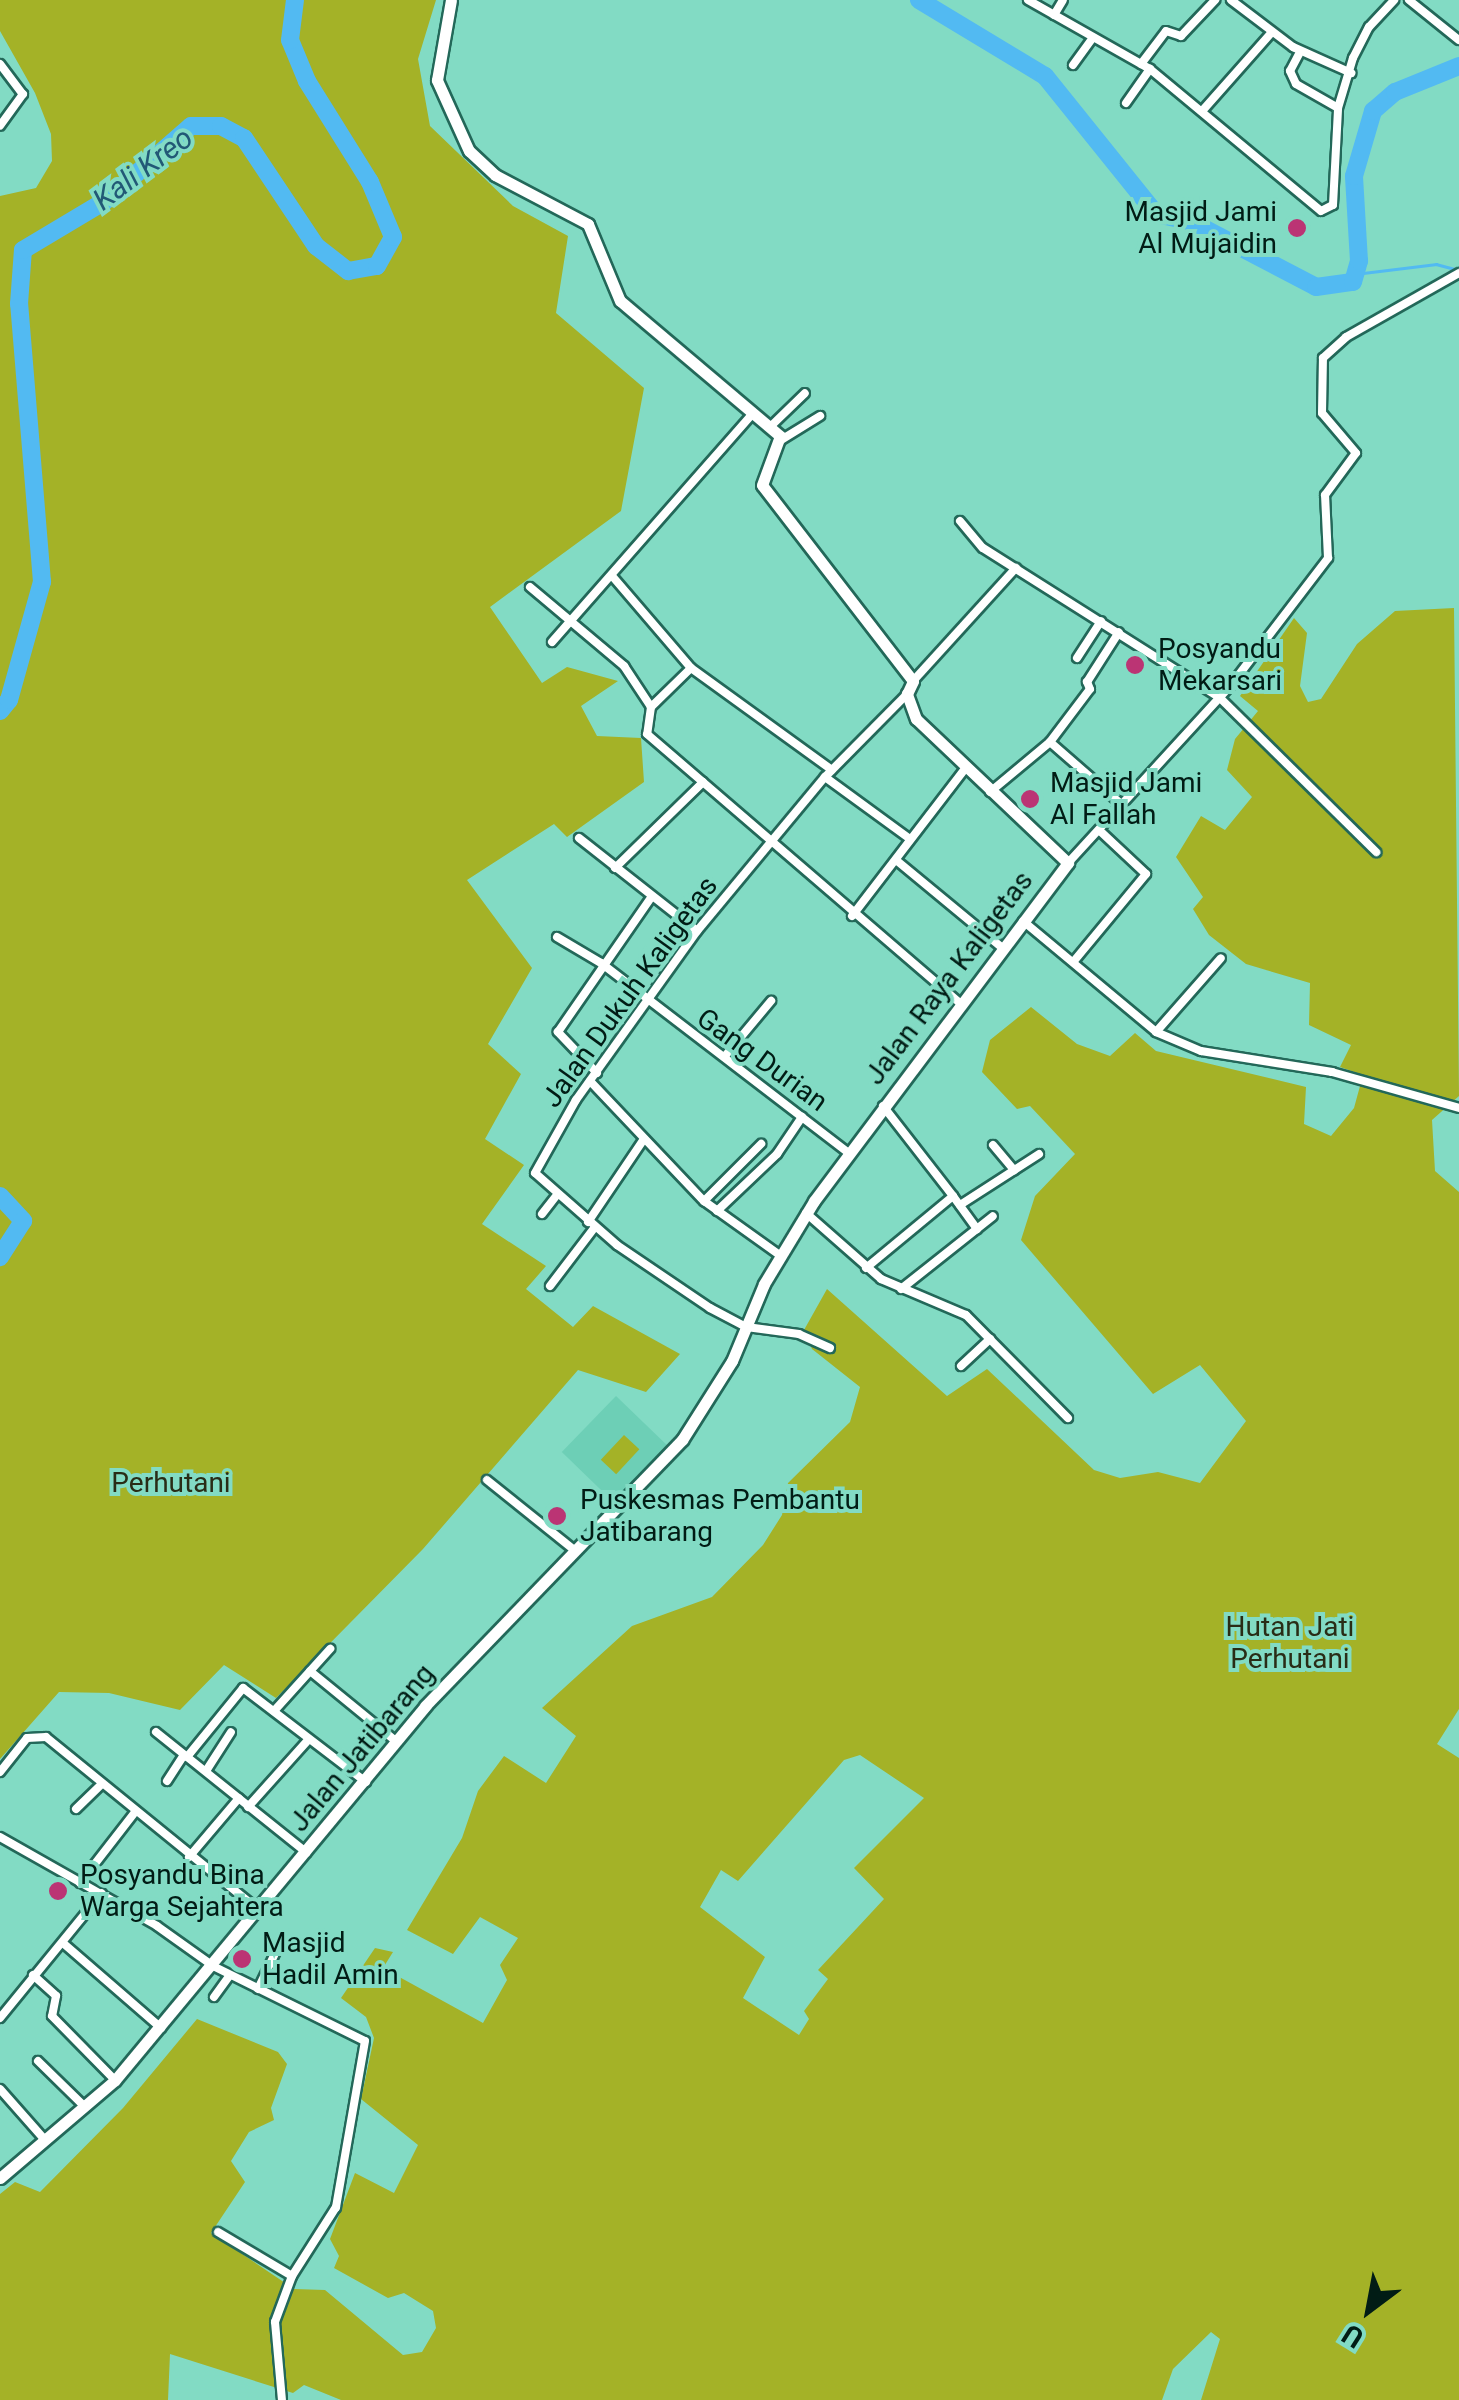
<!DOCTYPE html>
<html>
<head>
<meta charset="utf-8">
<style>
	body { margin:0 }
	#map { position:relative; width:1459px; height:2400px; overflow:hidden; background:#82dbc4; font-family:Roboto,sans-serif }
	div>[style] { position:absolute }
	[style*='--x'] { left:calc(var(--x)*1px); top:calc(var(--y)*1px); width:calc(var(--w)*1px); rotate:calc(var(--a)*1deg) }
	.built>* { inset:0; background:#6dcfb6; transform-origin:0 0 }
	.green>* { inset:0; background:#a4b227; transform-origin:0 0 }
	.stream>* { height:2.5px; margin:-1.25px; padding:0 1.25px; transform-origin:1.25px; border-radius:1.25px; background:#52baf2 }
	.river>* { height:18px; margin:-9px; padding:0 9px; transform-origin:9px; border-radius:9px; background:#52baf2 }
	.roads { filter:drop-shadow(2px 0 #236859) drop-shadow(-2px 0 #236859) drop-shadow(0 2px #236859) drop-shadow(0 -2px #236859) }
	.street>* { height:8px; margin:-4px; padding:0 4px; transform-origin:4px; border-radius:4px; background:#fff }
	.secondary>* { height:11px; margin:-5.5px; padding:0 5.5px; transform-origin:5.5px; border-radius:5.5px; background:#fff }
	.dots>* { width:28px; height:28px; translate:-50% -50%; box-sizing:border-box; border:5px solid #82dbc4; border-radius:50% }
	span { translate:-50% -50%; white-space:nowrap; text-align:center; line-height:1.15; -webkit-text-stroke:8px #82dbc4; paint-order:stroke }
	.poi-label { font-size:28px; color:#011c15 }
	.right { translate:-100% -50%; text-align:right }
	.left { translate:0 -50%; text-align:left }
	.street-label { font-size:28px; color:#011c15 }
	.park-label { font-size:28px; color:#292c16 }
	.water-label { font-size:30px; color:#225976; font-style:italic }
	.north { position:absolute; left:1319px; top:2260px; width:100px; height:100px; -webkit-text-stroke:8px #82dbc4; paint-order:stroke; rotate:212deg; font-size:28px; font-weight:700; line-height:40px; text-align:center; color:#011c15 }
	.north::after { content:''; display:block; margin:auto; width:35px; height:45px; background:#011c15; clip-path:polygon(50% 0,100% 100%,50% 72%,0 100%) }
</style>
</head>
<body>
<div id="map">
	<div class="built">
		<i style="left:616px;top:1396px;width:75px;height:78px;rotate:44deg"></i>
	</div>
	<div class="green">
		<i style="clip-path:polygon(0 0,436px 0,418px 59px,430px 126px,513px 206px,568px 236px,556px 313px,644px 388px,621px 511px,490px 607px,542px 683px,567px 667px,618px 681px,581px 706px,597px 736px,641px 738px,644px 782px,567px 837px,554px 824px,467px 880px,532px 968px,488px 1044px,521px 1074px,485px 1139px,524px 1165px,482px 1224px,546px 1266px,526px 1289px,573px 1327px,593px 1306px,680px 1354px,646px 1392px,578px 1370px,423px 1549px,276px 1698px,224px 1665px,180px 1710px,109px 1693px,59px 1692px,0 1759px,0 196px,36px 188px,52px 161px,51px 134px,35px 93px,0 31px)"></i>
		<i style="clip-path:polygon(evenodd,1454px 608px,1459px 1096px,1432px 1120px,1435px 1171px,1459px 1192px,1459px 1709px,1437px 1744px,1459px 1758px,1459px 2400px,1201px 2400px,1220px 2339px,1211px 2332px,1173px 2369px,1162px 2400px,341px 2400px,304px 2385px,293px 2393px,170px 2354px,168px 2400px,0 2400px,0 2194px,15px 2182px,40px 2192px,123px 2108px,197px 2019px,278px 2052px,287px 2064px,271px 2108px,274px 2120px,249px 2132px,231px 2161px,245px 2182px,211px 2233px,294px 2289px,325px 2290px,403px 2355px,422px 2352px,436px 2328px,433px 2311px,404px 2293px,388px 2298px,334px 2268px,339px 2256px,330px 2239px,355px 2173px,394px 2193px,418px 2145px,361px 2099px,374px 2038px,366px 2017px,341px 1998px,375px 1948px,393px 1952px,383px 1968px,483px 2023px,507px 1980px,500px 1965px,518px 1938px,480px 1917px,453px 1954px,407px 1930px,462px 1838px,478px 1791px,504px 1756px,546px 1783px,576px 1736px,542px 1708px,632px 1626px,712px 1597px,763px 1545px,782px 1515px,788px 1483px,850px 1422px,860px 1387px,812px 1349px,804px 1330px,827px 1289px,947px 1396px,987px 1369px,1094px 1470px,1120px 1478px,1158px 1472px,1200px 1483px,1246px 1421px,1200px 1365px,1153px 1394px,1021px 1240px,1035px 1196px,1075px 1154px,1030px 1106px,1017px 1109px,982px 1072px,990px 1040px,1031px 1007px,1077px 1044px,1110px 1056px,1135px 1033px,1156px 1051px,1306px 1087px,1304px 1124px,1331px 1136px,1354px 1108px,1363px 1075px,1340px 1067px,1351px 1045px,1309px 1025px,1310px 983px,1246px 964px,1209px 935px,1193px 909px,1203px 897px,1176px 857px,1201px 816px,1225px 830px,1252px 797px,1227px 770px,1235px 739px,1258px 711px,1240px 696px,1294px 618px,1307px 633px,1300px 686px,1308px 702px,1321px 699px,1357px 644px,1395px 611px,1454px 608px,860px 1755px,924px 1798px,854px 1868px,884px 1899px,818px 1970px,828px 1979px,804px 2011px,809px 2019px,799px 2035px,743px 1998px,765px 1957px,700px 1907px,721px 1870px,738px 1881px,844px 1760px,860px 1755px)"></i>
		<i style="left:624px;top:1435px;width:21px;height:34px;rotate:43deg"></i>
	</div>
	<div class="stream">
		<i style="--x:1355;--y:274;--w:82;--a:-7"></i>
		<i style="--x:1436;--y:264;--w:23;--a:15"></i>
	</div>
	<div class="river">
		<i style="--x:919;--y:0;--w:147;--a:31.1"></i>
		<i style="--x:1045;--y:76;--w:177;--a:51.2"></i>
		<i style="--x:1156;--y:214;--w:35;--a:12"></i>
		<i style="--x:1190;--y:221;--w:142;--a:27.6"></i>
		<i style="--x:1316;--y:287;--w:37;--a:-8"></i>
		<i style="--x:1353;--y:282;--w:22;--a:-74"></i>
		<i style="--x:1359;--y:261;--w:85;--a:-93.4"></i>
		<i style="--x:1354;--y:176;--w:68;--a:-73.7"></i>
		<i style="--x:1373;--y:111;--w:29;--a:-41"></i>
		<i style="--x:1395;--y:92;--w:69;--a:-22.1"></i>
		<i style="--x:0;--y:711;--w:14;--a:-51"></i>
		<i style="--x:9;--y:700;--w:123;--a:-74.4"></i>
		<i style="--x:42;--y:582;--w:279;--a:-94.7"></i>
		<i style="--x:19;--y:304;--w:54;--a:-85.8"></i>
		<i style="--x:23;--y:250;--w:96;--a:-30.9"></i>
		<i style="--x:105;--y:201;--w:114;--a:-41.1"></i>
		<i style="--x:191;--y:126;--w:30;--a:0"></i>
		<i style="--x:221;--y:126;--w:26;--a:28"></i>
		<i style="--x:244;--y:138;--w:130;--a:56.3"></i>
		<i style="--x:316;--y:246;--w:41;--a:38"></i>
		<i style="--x:348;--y:271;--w:29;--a:-10"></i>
		<i style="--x:377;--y:266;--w:33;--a:-61"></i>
		<i style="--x:393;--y:237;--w:60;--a:-112.7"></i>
		<i style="--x:370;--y:182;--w:119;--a:-122"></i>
		<i style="--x:307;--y:81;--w:44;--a:-112.5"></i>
		<i style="--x:290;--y:40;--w:40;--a:-82.9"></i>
		<i style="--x:0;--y:1196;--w:34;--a:47"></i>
		<i style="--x:23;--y:1221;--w:43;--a:122.6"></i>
	</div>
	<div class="roads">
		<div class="street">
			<i style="--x:1028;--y:0;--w:140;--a:29.5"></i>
			<i style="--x:1150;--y:69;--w:222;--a:39.7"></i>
			<i style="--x:1321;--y:211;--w:13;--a:-27"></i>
			<i style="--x:1333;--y:205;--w:97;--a:-87"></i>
			<i style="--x:1338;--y:108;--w:52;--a:-73.3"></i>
			<i style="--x:1353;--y:58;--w:35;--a:-63"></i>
			<i style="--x:1369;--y:27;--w:37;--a:-47"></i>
			<i style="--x:1231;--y:0;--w:78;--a:37.2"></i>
			<i style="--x:1293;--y:47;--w:64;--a:24.1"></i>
			<i style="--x:1409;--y:0;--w:64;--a:38.7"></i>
			<i style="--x:1054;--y:15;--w:17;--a:-59"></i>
			<i style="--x:1299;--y:54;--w:19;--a:118"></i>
			<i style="--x:1290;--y:71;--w:14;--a:65"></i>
			<i style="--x:1296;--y:84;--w:48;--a:29.7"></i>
			<i style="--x:0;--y:64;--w:38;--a:53"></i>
			<i style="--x:23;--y:94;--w:39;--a:126"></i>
			<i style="--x:1141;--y:64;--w:41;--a:-52.9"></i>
			<i style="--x:1166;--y:31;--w:16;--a:18"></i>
			<i style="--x:1181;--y:36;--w:50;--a:-46.6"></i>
			<i style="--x:1073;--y:65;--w:34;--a:-54"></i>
			<i style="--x:1126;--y:103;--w:42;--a:-54.8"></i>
			<i style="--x:1203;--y:110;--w:104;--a:-48.5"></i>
			<i style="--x:771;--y:426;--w:47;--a:-44.1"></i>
			<i style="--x:781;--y:440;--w:46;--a:-31.6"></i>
			<i style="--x:960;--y:521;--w:35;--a:50"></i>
			<i style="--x:983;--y:548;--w:279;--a:32.3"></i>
			<i style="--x:1219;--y:697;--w:221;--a:44.6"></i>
			<i style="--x:613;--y:577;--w:120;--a:49.4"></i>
			<i style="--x:691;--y:668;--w:174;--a:35.9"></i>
			<i style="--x:530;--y:587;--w:123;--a:40"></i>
			<i style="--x:624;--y:666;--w:49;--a:56.6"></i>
			<i style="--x:552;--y:642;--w:305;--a:-48.7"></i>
			<i style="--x:1077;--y:658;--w:44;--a:-57"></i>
			<i style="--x:691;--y:668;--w:56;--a:135.7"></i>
			<i style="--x:651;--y:707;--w:27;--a:98"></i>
			<i style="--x:647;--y:734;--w:413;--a:40.7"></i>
			<i style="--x:913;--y:681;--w:153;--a:-47.7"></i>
			<i style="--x:1050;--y:742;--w:94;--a:41.1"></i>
			<i style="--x:825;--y:777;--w:105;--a:36.1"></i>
			<i style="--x:990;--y:792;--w:78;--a:-39.8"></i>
			<i style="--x:1050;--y:742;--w:66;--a:-53"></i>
			<i style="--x:1090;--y:689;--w:8;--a:-113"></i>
			<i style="--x:1087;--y:682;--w:59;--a:-57.4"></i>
			<i style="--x:579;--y:838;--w:150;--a:38.2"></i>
			<i style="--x:896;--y:860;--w:136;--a:39.6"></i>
			<i style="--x:1068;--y:863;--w:241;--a:-47.5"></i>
			<i style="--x:1231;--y:685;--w:160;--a:-52.6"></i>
			<i style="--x:1328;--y:558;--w:63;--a:-92.7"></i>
			<i style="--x:1325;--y:495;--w:52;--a:-53.6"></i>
			<i style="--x:1356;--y:453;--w:52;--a:-130.4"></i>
			<i style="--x:1322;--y:413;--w:55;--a:-89"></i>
			<i style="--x:1323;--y:358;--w:31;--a:-42"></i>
			<i style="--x:1346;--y:337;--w:130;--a:-29.5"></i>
			<i style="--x:615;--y:868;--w:123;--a:-44.3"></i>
			<i style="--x:852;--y:916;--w:185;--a:-52.5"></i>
			<i style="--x:1023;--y:921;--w:173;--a:39.8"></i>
			<i style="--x:1156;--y:1032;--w:49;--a:22.9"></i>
			<i style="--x:1201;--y:1051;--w:133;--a:9.1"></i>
			<i style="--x:1332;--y:1072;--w:132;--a:15.8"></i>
			<i style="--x:557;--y:937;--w:51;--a:30.6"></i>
			<i style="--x:601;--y:963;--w:312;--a:37.5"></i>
			<i style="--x:1074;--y:961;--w:113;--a:-50.4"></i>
			<i style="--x:1146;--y:874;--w:64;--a:-136.9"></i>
			<i style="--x:1156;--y:1032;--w:98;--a:-48.7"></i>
			<i style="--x:725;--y:1056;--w:72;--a:-50.1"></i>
			<i style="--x:597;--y:1073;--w:57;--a:-133.6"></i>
			<i style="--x:558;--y:1032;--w:165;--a:-55.3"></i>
			<i style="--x:590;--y:1081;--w:166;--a:46.5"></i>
			<i style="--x:704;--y:1201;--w:95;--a:35.5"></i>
			<i style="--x:883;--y:1106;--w:114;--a:52.1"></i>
			<i style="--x:993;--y:1145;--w:33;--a:50"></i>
			<i style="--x:704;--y:1201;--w:81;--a:-45"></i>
			<i style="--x:960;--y:1205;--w:94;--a:-32.8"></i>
			<i style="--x:717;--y:1211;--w:83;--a:-43.5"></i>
			<i style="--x:777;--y:1154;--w:45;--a:-56"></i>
			<i style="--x:806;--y:1213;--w:100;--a:41.3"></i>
			<i style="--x:881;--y:1279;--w:92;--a:23"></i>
			<i style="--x:966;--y:1315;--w:145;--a:45.3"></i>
			<i style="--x:542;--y:1214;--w:23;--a:-52"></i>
			<i style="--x:588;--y:1222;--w:100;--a:-56"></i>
			<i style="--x:866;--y:1268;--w:113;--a:-39.6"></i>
			<i style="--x:953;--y:1196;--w:41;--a:54"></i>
			<i style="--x:550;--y:1286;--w:74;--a:-52.7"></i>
			<i style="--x:901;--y:1289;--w:117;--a:-38.4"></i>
			<i style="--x:830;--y:1348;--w:34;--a:-156"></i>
			<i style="--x:799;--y:1334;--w:53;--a:-172.5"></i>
			<i style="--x:746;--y:1327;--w:41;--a:-152.2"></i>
			<i style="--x:710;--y:1308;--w:112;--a:-145.9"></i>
			<i style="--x:617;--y:1245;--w:109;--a:-138.7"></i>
			<i style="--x:535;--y:1173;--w:84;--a:-60.7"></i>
			<i style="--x:576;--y:1100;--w:208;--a:-54.4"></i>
			<i style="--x:697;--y:931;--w:200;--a:-50.3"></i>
			<i style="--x:825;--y:777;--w:117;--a:-45.3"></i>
			<i style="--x:961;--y:1366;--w:40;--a:-43"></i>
			<i style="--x:487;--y:1480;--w:110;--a:38.7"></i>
			<i style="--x:310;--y:1671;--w:112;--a:39.2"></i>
			<i style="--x:274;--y:1711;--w:84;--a:-47.9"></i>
			<i style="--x:156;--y:1732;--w:193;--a:38.7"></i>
			<i style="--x:187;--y:1757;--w:89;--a:-50.9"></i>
			<i style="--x:243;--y:1688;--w:155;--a:37.4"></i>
			<i style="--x:206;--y:1771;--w:46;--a:-57.3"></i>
			<i style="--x:0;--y:1772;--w:43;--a:-51.5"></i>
			<i style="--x:27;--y:1738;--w:19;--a:-3"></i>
			<i style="--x:46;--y:1737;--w:274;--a:39.1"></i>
			<i style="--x:167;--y:1781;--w:31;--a:-57"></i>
			<i style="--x:248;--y:1807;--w:91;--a:-48.1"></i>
			<i style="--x:76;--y:1809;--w:36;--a:-44"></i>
			<i style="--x:0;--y:1837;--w:180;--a:29.5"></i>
			<i style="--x:157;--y:1926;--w:69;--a:35.5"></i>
			<i style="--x:213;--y:1966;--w:169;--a:26.3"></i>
			<i style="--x:365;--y:2041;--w:169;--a:99.9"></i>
			<i style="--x:336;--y:2207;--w:82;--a:122.5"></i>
			<i style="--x:292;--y:2276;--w:49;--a:110.3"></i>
			<i style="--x:275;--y:2322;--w:78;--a:84.9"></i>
			<i style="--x:189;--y:1857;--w:77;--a:-49.7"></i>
			<i style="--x:80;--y:1883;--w:90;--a:-52.2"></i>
			<i style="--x:63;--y:1943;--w:130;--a:40.9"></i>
			<i style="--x:33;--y:1975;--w:31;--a:42"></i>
			<i style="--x:56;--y:1996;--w:20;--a:101"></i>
			<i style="--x:52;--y:2016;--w:90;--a:45.5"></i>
			<i style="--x:258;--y:1989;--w:51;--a:-64.4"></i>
			<i style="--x:214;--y:1997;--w:27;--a:-54"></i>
			<i style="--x:0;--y:2018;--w:161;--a:-50.8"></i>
			<i style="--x:38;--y:2061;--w:66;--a:44.4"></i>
			<i style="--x:0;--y:2089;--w:68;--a:48.6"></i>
			<i style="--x:218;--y:2232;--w:86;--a:30.7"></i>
		</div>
		<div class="secondary">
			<i style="--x:0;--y:2178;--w:151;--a:-40.4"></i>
			<i style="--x:115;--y:2080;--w:486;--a:-50.3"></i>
			<i style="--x:425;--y:1706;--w:370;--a:-46"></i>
			<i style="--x:682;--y:1440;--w:93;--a:-57.7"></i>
			<i style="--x:732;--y:1361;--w:83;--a:-67.4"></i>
			<i style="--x:764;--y:1284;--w:97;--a:-58.9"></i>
			<i style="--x:814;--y:1201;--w:423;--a:-53.1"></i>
			<i style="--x:1068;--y:863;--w:209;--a:-136.5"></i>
			<i style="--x:916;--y:719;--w:27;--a:-110"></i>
			<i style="--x:907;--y:694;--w:14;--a:-65"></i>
			<i style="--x:913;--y:681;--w:247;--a:-127.6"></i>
			<i style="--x:762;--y:485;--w:52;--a:-69.8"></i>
			<i style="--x:780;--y:436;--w:209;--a:-139.8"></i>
			<i style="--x:620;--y:301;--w:83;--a:-112.6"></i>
			<i style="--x:588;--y:224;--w:105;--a:-152.2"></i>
			<i style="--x:495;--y:175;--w:35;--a:-137"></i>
			<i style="--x:469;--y:151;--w:78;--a:-114.3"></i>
			<i style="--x:437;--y:80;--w:81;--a:-80.1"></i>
		</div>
	</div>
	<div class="dots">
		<i style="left:1297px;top:228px;background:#bb3474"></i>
		<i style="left:1135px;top:665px;background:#bb3474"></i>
		<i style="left:1030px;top:799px;background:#bb3474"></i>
		<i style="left:557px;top:1516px;background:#bb3474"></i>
		<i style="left:58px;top:1891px;background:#bb3474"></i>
		<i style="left:242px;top:1959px;background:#bb3474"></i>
	</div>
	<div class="poi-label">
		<span class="right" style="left:1277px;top:228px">Masjid Jami<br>Al Mujaidin</span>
		<span class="left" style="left:1158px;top:665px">Posyandu<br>Mekarsari</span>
		<span class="left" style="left:1050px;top:799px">Masjid Jami<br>Al Fallah</span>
		<span class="left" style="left:580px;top:1516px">Puskesmas Pembantu<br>Jatibarang</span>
		<span class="left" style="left:80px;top:1891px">Posyandu Bina<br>Warga Sejahtera</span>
		<span class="left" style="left:262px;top:1959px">Masjid<br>Hadil Amin</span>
	</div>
	<div class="street-label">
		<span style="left:949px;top:978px;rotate:-53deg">Jalan Raya Kaligetas</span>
		<span style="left:630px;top:992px;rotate:-54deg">Jalan Dukuh Kaligetas</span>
		<span style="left:762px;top:1060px;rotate:36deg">Gang Durian</span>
		<span style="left:362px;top:1748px;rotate:-50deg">Jalan Jatibarang</span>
	</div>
	<div class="park-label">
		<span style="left:171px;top:1483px">Perhutani</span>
		<span style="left:1290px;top:1643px">Hutan Jati<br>Perhutani</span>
	</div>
	<div class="water-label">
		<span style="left:143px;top:169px;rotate:-37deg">Kali Kreo</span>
	</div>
	<div class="north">U</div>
</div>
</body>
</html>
